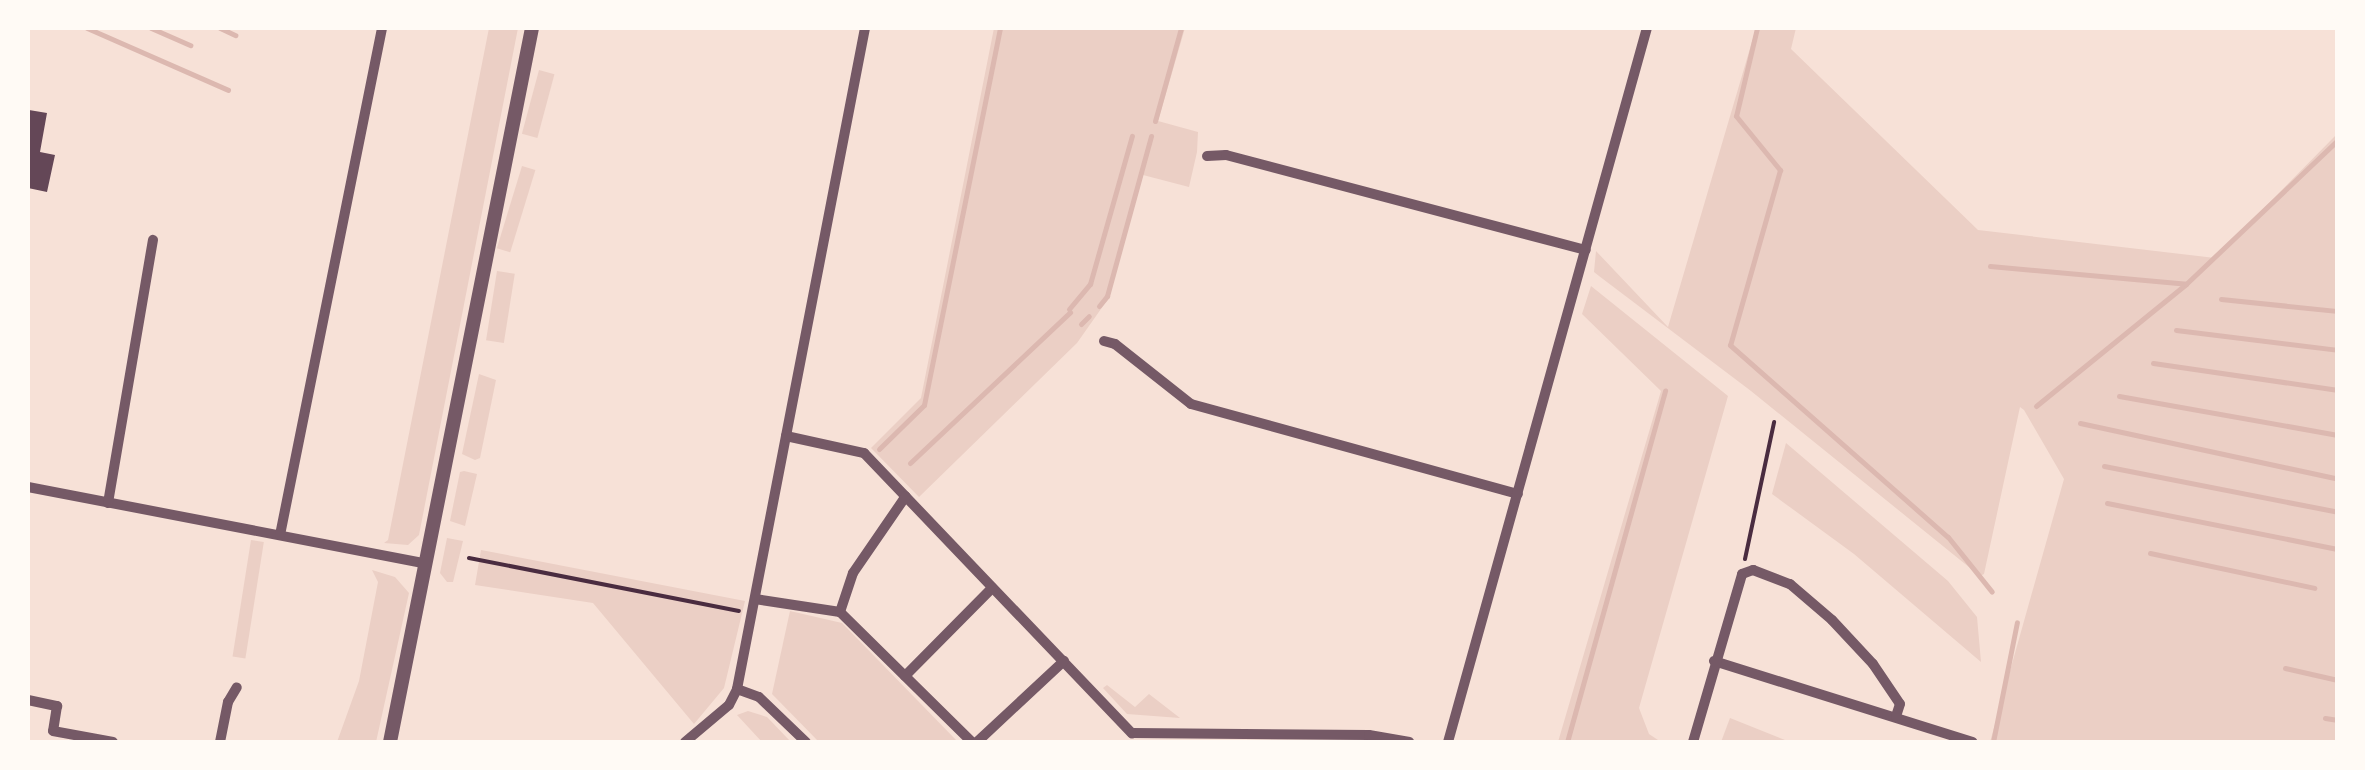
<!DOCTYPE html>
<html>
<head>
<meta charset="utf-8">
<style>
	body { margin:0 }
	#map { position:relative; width:2365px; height:770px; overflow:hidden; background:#f7e1d7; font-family:Spectral,serif }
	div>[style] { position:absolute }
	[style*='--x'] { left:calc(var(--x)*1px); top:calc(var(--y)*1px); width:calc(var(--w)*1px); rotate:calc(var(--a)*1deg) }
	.green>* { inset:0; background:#ebcfc5; transform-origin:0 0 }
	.stream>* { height:5px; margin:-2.5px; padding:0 2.5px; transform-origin:2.5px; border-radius:2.5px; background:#dcb8b0 }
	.building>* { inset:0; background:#644757 }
	.path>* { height:4px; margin:-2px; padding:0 2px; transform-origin:2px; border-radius:2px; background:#4a2c40 }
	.minor>* { height:10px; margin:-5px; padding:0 5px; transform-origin:5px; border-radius:5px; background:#755966 }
	.tertiary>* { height:14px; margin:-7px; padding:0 7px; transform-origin:7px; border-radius:7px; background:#755966 }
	span { translate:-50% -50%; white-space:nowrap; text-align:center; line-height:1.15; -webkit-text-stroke:8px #fffaf5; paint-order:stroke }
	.frame { position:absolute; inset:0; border:30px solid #fffaf5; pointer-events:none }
</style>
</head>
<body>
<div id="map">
	<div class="green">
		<i style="clip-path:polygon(489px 28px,518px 28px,419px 535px,408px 545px,384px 543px,388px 540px)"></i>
		<i style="clip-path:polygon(994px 28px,1185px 28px,1158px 121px,1198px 132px,1197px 152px,1189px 187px,1143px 175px,1108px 299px,1077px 343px,919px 497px,871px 448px,921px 398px)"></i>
		<i style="clip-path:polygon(1756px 28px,1796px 28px,1791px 49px,1978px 230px,2215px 258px,2337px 134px,2337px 742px,1990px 742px,2064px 479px,2024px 410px,2020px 407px,1984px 574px,1980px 576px,1751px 391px,1599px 276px,1594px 272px,1596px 251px,1668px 327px)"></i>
		<i style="left:539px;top:70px;width:16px;height:66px;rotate:15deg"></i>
		<i style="left:522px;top:166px;width:14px;height:86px;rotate:17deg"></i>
		<i style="left:497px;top:271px;width:18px;height:70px;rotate:9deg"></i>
		<i style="clip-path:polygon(1591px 286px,1728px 396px,1639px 708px,1649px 734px,1661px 742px,1558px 742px,1661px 391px,1582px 314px)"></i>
		<i style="clip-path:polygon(479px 374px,496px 380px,480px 458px,475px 460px,462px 454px)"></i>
		<i style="clip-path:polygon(1786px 443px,1948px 581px,1977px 617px,1981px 662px,1854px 554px,1772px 494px)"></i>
		<i style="clip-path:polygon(464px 471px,477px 474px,465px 526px,450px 521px,460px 472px)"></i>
		<i style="clip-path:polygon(447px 538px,463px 541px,453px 582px,447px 582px,440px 573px)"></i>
		<i style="left:251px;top:540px;width:13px;height:118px;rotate:9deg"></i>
		<i style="clip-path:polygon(481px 550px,745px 601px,724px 688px,694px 724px,593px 603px,475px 585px)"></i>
		<i style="clip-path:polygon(372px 570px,395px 577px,409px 593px,376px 742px,337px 742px,359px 681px,378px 582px)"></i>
		<i style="clip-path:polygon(790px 611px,842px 623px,958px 742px,819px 742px,772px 694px)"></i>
		<i style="clip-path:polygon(1107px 685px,1135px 707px,1149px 694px,1180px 718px,1127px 714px,1103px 688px)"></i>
		<i style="clip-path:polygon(748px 711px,767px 717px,791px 742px,762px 742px,737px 715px)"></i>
		<i style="clip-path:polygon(1730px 718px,1790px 742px,1721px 742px)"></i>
	</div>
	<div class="stream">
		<i style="--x:87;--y:28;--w:154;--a:23.7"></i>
		<i style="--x:151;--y:28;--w:43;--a:23.6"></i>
		<i style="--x:220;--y:28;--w:17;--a:25"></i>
		<i style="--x:1757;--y:28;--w:90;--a:103.4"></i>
		<i style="--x:1736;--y:116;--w:70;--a:50.8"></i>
		<i style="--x:1780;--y:170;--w:182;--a:105.9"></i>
		<i style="--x:1730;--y:345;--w:290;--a:41.4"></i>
		<i style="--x:1948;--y:537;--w:70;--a:51.3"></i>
		<i style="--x:1155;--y:121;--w:97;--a:-74.4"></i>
		<i style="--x:1990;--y:266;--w:197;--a:5.2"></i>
		<i style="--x:2221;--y:299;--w:118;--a:5.9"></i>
		<i style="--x:1099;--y:306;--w:13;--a:-51"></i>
		<i style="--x:1107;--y:296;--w:166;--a:-74.6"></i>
		<i style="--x:1069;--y:309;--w:33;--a:-50"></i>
		<i style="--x:1090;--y:284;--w:154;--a:-74.2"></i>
		<i style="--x:1081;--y:324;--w:11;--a:-45"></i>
		<i style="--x:2176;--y:330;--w:163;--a:7"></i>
		<i style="--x:2153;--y:363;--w:187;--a:8.3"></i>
		<i style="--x:2119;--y:396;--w:222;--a:10.1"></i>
		<i style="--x:2036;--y:406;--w:193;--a:-39.1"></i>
		<i style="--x:2186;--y:284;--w:209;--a:-43.5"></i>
		<i style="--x:2080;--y:423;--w:264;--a:12.2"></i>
		<i style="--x:879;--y:449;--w:63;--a:-44.4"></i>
		<i style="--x:924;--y:405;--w:385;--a:-78.6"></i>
		<i style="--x:910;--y:463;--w:220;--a:-43.3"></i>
		<i style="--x:2104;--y:466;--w:238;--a:11.1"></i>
		<i style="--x:2107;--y:503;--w:236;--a:11.3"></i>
		<i style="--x:2150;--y:553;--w:168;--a:12"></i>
		<i style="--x:2285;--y:668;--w:54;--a:12.8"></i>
		<i style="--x:2325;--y:718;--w:13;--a:9"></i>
		<i style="--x:1567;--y:742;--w:365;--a:-74.4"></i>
		<i style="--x:1993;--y:742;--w:122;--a:-78.7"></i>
	</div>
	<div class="building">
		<i style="clip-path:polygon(29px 110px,47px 113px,40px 152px,55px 155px,47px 192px,28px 188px)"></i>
	</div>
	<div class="path">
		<i style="--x:469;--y:558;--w:275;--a:11.1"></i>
		<i style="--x:1745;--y:559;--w:140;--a:-78"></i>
	</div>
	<div class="minor">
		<i style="--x:1207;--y:156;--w:19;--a:-3"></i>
		<i style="--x:1226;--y:155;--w:372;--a:14.8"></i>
		<i style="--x:1104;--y:341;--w:11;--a:15"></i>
		<i style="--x:1115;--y:344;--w:97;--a:38.3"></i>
		<i style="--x:1191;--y:404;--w:339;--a:15.4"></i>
		<i style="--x:786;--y:436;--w:80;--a:12.3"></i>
		<i style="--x:864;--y:453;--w:388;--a:46.3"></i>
		<i style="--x:1132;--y:733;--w:237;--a:0.5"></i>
		<i style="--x:1369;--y:735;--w:41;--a:9.9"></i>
		<i style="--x:28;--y:487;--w:406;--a:10.9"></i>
		<i style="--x:108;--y:503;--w:267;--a:-80.3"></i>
		<i style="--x:280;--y:535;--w:517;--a:-78.62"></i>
		<i style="--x:755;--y:599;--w:86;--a:8.7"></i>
		<i style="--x:840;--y:612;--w:185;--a:44.6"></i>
		<i style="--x:840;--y:612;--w:41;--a:-71.6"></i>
		<i style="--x:853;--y:573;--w:93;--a:-55.5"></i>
		<i style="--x:1714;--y:661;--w:271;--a:17.4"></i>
		<i style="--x:905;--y:676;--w:124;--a:-45.3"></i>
		<i style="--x:737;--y:689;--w:23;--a:20"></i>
		<i style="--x:759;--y:697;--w:65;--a:43.8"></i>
		<i style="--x:28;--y:700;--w:30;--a:12"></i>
		<i style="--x:57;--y:706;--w:25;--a:99"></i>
		<i style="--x:53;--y:731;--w:61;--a:10.4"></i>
		<i style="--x:220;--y:742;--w:41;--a:-78.7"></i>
		<i style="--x:228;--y:702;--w:17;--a:-59"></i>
		<i style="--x:685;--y:742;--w:57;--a:-40.1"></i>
		<i style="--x:729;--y:705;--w:18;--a:-63"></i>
		<i style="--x:737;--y:689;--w:673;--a:-79.04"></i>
		<i style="--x:977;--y:742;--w:119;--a:-43"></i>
		<i style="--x:1448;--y:742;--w:741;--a:-74.43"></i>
		<i style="--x:1693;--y:742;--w:175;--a:-73.7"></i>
		<i style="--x:1742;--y:574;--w:12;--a:-20"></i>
		<i style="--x:1753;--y:570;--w:40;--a:21"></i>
		<i style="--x:1790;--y:584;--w:55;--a:40.6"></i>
		<i style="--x:1832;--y:620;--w:60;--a:47"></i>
		<i style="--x:1873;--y:664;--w:48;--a:56"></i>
		<i style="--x:1900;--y:704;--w:13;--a:108"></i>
	</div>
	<div class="tertiary">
		<i style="--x:390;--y:742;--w:728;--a:-78.75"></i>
	</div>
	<div class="frame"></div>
</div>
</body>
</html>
